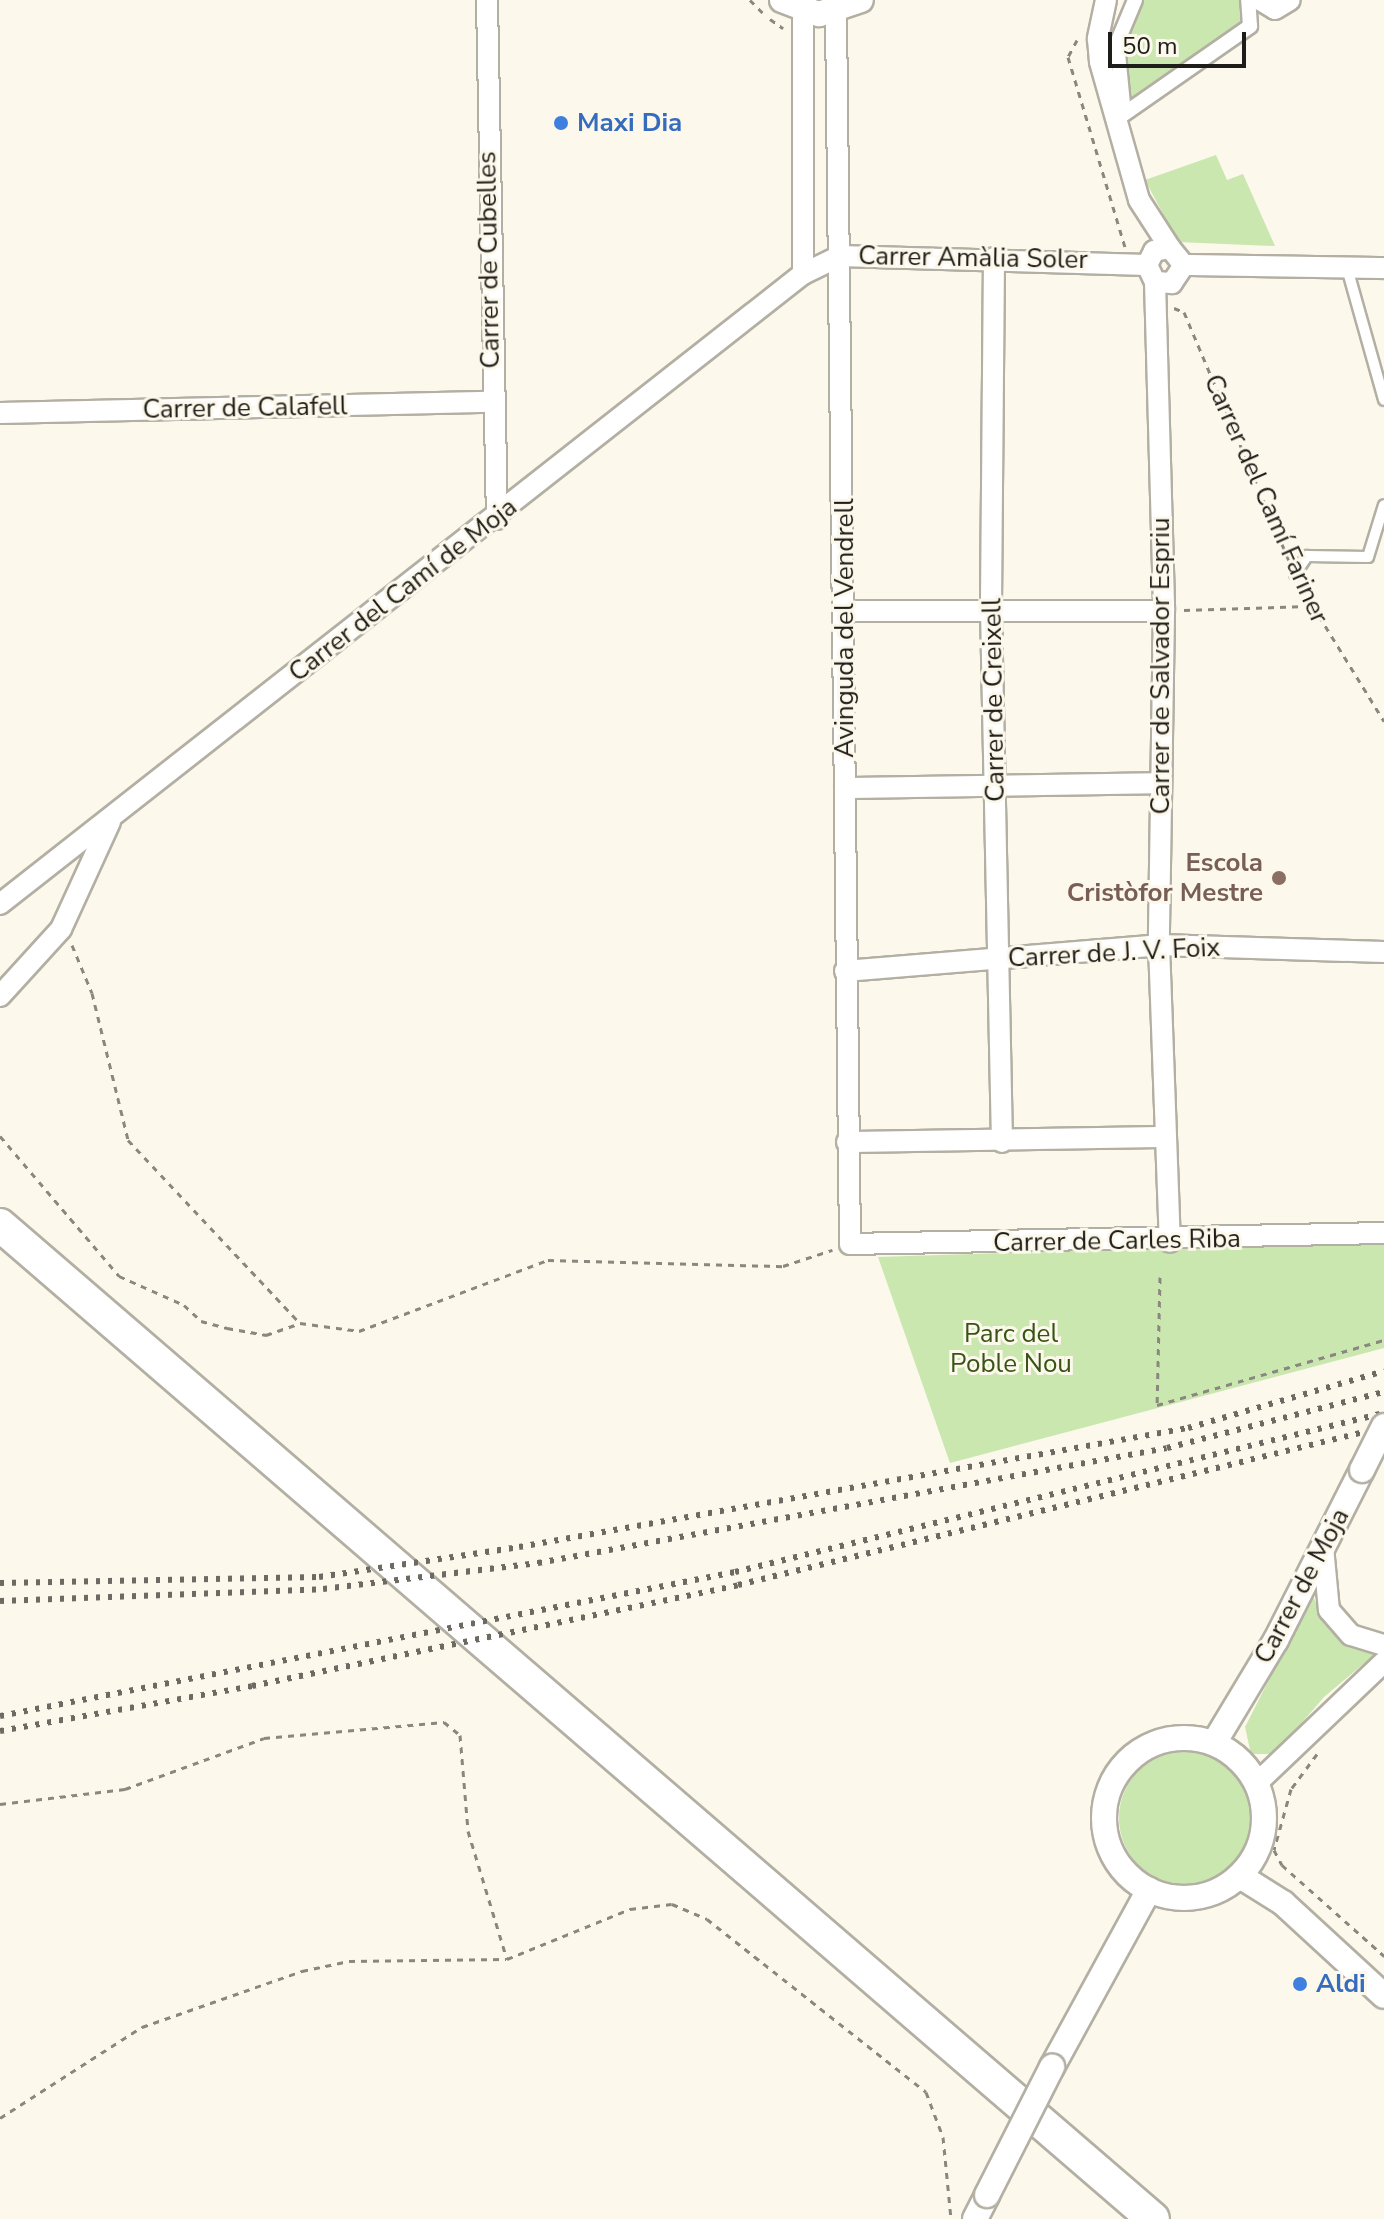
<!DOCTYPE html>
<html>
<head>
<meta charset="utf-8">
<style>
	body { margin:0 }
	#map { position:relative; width:1384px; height:2219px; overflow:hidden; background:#fcf8eb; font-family:"Nunito Sans",sans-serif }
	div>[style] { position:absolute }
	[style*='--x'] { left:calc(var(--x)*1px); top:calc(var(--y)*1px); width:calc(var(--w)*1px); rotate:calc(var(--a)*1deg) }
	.green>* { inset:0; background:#c9e7af }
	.round { border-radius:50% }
	.path>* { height:3px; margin-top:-1.5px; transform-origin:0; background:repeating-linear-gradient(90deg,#8a877f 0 6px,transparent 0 12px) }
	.roads { filter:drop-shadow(2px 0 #b3afa3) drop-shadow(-2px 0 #b3afa3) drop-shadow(0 2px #b3afa3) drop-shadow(0 -2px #b3afa3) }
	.service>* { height:10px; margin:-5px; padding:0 5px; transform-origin:5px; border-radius:5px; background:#fff }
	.pedestrian>* { height:14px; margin:-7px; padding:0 7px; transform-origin:7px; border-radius:7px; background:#fff }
	.minor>* { height:20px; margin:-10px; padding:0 10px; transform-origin:10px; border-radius:10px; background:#fff }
	.tertiary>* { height:24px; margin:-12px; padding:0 12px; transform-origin:12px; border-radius:12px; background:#fff }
	.tertiary>.ring { margin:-12px; padding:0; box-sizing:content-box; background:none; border:24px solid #fff; border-radius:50% }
	.trunk>* { height:32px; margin:-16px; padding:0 16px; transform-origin:16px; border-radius:16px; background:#fff }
	.rail>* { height:6px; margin-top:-3px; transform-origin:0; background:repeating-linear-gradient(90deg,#6c6a62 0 4px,transparent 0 12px) }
	.bridges { filter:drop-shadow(2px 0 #b3afa3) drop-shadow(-2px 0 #b3afa3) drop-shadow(0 2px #b3afa3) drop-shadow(0 -2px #b3afa3) }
	.tertiary-bridge>* { height:24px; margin:-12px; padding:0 12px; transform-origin:12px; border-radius:12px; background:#fff }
	.dots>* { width:22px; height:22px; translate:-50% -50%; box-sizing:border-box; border:4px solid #fcf8eb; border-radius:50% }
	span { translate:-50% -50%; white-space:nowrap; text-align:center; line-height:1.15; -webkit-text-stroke:6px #fcf8eb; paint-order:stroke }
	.shop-label { font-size:26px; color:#366cbe; font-weight:700 }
	.left { translate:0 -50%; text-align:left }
	.street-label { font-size:26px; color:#1f1d19 }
	.education-label { font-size:26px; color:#785e54; font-weight:700 }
	.right { translate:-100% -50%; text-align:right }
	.park-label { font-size:26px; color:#385316 }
	.scale { position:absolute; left:1108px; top:32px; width:138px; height:36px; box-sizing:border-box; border:4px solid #1f1d19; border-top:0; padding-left:10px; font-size:24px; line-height:28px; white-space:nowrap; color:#1f1d19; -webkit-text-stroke:6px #fcf8eb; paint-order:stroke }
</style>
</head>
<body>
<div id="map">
	<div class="green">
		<i style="clip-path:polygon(1136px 0,1247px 0,1249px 25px,1125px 112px,1117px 44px)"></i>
		<i style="clip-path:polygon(1216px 155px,1227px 180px,1243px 174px,1275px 246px,1178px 242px,1145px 180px)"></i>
		<i style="clip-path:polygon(1384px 1241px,1384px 1348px,950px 1463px,878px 1257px)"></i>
		<i style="clip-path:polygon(1312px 1595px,1332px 1630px,1380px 1650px,1324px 1697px,1275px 1754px,1251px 1754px,1245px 1727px)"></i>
		<i class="round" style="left:1119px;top:1752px;width:132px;height:132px"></i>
	</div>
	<div class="path">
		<i style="--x:750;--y:0;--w:20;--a:45"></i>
		<i style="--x:770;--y:19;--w:16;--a:35"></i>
		<i style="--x:1077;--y:40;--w:19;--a:118"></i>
		<i style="--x:1068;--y:57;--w:198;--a:73.3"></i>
		<i style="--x:1174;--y:308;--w:11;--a:22"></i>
		<i style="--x:1184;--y:312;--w:269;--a:67.1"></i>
		<i style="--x:1300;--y:585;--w:160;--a:58.3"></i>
		<i style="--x:1184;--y:610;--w:124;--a:-1.8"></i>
		<i style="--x:72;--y:945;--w:52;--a:67.4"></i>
		<i style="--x:92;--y:993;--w:151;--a:76.2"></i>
		<i style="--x:128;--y:1140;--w:251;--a:46.8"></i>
		<i style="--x:300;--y:1323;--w:60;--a:7.7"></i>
		<i style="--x:359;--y:1331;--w:202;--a:-20.6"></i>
		<i style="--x:548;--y:1260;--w:235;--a:1.5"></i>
		<i style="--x:783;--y:1266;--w:52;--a:-18.1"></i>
		<i style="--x:0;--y:1136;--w:184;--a:49.6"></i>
		<i style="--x:119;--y:1276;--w:71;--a:24"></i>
		<i style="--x:184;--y:1305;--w:23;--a:43"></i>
		<i style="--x:201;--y:1321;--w:27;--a:15"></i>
		<i style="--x:227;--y:1328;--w:40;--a:10"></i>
		<i style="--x:266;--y:1335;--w:36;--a:-19"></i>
		<i style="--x:1160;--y:1277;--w:128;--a:91.3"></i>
		<i style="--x:1157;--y:1405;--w:236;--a:-16"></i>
		<i style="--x:1317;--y:1754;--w:44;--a:126.6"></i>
		<i style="--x:1291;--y:1789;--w:63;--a:105.6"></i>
		<i style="--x:1274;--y:1850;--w:17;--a:62"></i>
		<i style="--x:1282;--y:1865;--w:137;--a:41.7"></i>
		<i style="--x:0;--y:1804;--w:126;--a:-6.8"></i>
		<i style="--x:125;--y:1789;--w:148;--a:-20.1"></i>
		<i style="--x:264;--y:1738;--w:181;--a:-5.1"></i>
		<i style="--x:444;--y:1722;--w:21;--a:39"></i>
		<i style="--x:460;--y:1735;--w:96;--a:85.2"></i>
		<i style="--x:468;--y:1831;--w:134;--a:73.1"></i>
		<i style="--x:507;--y:1959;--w:133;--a:-22.1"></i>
		<i style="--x:630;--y:1909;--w:42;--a:-6.8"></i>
		<i style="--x:672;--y:1904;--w:38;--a:23"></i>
		<i style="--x:707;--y:1919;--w:279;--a:38.3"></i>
		<i style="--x:926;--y:2092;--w:48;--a:69.3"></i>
		<i style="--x:943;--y:2137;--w:82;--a:84.4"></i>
		<i style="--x:0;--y:2118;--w:169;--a:-32.7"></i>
		<i style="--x:142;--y:2027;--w:170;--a:-19.3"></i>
		<i style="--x:302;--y:1971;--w:48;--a:-12"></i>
		<i style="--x:349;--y:1961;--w:157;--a:-0.7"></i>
	</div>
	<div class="roads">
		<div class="service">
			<i style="--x:1347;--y:268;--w:137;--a:74.3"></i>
			<i style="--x:1295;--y:574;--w:22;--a:-56"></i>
			<i style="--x:1307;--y:556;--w:61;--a:0.9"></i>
			<i style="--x:1368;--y:557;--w:54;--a:-72.9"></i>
		</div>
		<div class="pedestrian">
			<i style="--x:1135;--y:0;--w:47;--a:112.7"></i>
			<i style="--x:1117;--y:43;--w:71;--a:84.4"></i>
			<i style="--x:1124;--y:114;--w:154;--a:-34.9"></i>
			<i style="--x:1250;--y:26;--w:26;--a:-94"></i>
		</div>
		<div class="minor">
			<i style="--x:487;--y:0;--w:519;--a:88.9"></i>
			<i style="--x:1106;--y:0;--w:40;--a:102"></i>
			<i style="--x:1098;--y:39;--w:23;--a:85"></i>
			<i style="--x:1100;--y:62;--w:143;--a:74.2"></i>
			<i style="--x:1139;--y:200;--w:57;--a:57.1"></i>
			<i style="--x:1260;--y:0;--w:17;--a:31"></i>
			<i style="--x:1275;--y:9;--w:17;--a:-31"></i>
			<i style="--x:836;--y:13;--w:1231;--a:89.35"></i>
			<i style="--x:850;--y:1244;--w:534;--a:-1.18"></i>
			<i style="--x:1170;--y:248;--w:22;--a:51"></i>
			<i style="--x:1184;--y:265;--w:22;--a:124"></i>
			<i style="--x:1172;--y:283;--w:17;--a:-177"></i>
			<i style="--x:1155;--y:282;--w:19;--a:-115"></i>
			<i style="--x:1147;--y:265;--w:16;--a:-63"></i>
			<i style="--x:1154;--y:251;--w:16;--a:-11"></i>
			<i style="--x:994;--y:258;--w:351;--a:90.5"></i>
			<i style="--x:991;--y:609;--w:533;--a:88.82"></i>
			<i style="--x:1184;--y:265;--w:200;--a:0.9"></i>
			<i style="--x:803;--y:274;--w:263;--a:-90"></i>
			<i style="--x:1155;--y:282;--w:329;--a:88.4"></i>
			<i style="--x:1164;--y:611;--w:334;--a:90.9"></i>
			<i style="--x:1159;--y:945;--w:297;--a:87.9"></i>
			<i style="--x:0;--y:413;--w:491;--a:-1.3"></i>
			<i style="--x:847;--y:611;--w:317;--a:0"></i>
			<i style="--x:845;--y:788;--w:316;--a:-0.9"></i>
			<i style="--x:0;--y:904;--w:1021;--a:-38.12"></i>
			<i style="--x:803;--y:274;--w:41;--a:-25.9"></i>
			<i style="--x:840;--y:256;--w:307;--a:1.7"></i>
			<i style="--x:845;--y:971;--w:315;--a:-4.7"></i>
			<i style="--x:1159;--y:945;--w:225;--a:1.8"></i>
			<i style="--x:0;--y:996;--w:91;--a:-47.7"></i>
			<i style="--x:61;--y:929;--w:118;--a:-65.4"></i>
			<i style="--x:847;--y:1142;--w:319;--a:-0.9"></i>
			<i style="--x:1323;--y:1547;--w:63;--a:84.6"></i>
			<i style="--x:1329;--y:1610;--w:33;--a:49"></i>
			<i style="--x:1351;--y:1635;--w:34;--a:17"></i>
			<i style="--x:1257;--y:1783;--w:175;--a:-43.6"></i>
		</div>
		<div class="tertiary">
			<i style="--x:782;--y:0;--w:40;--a:21"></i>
			<i style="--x:819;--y:14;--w:44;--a:-18.4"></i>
			<i class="ring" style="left:1104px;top:1738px;width:136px;height:136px"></i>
			<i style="--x:1214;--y:1743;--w:120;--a:-59"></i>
			<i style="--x:1276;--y:1640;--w:191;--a:-63.2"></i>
			<i style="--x:1240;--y:1876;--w:51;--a:32.1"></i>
			<i style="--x:1283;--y:1903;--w:137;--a:42.6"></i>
			<i style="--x:1052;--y:2067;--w:202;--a:-61.3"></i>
			<i style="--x:975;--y:2219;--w:27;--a:-63"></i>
		</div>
		<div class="trunk">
			<i style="--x:0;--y:1225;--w:1522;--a:40.76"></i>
		</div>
	</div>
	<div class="rail">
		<i style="--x:0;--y:1583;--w:319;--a:-1.1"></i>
		<i style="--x:319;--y:1577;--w:202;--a:-8.5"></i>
		<i style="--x:519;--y:1547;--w:680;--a:-10.09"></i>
		<i style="--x:1188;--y:1428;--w:204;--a:-16.2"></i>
		<i style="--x:0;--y:1601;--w:323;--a:-2.1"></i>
		<i style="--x:323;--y:1589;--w:217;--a:-6.9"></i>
		<i style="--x:538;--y:1563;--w:639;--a:-10.36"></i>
		<i style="--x:1167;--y:1448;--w:224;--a:-14.5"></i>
		<i style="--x:0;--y:1716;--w:749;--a:-11.08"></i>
		<i style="--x:735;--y:1572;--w:668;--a:-13.77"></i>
		<i style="--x:0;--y:1731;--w:256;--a:-10.1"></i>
		<i style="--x:252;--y:1686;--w:496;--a:-11.7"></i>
		<i style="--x:738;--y:1585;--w:665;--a:-13.74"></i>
	</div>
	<div class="bridges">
		<div class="tertiary-bridge">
			<i style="--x:1362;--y:1470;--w:49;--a:-63.4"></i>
			<i style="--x:987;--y:2195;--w:144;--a:-63.1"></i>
		</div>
	</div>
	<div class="dots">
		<i style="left:561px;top:123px;background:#3f7fe0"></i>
		<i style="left:1279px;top:878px;background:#8d6e63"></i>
		<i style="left:1300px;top:1984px;background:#3f7fe0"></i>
	</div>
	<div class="shop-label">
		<span class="left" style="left:577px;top:123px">Maxi Dia</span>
		<span class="left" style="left:1316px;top:1984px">Aldi</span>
	</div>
	<div class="street-label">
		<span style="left:973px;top:258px;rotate:1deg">Carrer Amàlia Soler</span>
		<span style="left:489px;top:260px;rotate:-91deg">Carrer de Cubelles</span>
		<span style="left:245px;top:408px;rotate:-1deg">Carrer de Calafell</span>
		<span style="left:1266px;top:499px;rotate:66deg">Carrer del Camí Fariner</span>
		<span style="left:403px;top:590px;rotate:-38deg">Carrer del Camí de Moja</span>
		<span style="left:845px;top:628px;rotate:-90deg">Avinguda del Vendrell</span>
		<span style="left:1161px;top:666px;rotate:-90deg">Carrer de Salvador Espriu</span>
		<span style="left:994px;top:700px;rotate:-91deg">Carrer de Creixell</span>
		<span style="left:1114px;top:953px;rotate:-3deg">Carrer de J. V. Foix</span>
		<span style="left:1117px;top:1241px;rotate:-1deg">Carrer de Carles Riba</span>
		<span style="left:1302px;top:1586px;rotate:-62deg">Carrer de Moja</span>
	</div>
	<div class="education-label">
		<span class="right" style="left:1263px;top:878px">Escola<br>Cristòfor Mestre</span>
	</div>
	<div class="park-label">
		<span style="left:1011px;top:1349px">Parc del<br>Poble Nou</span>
	</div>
	<div class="scale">50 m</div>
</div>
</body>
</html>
